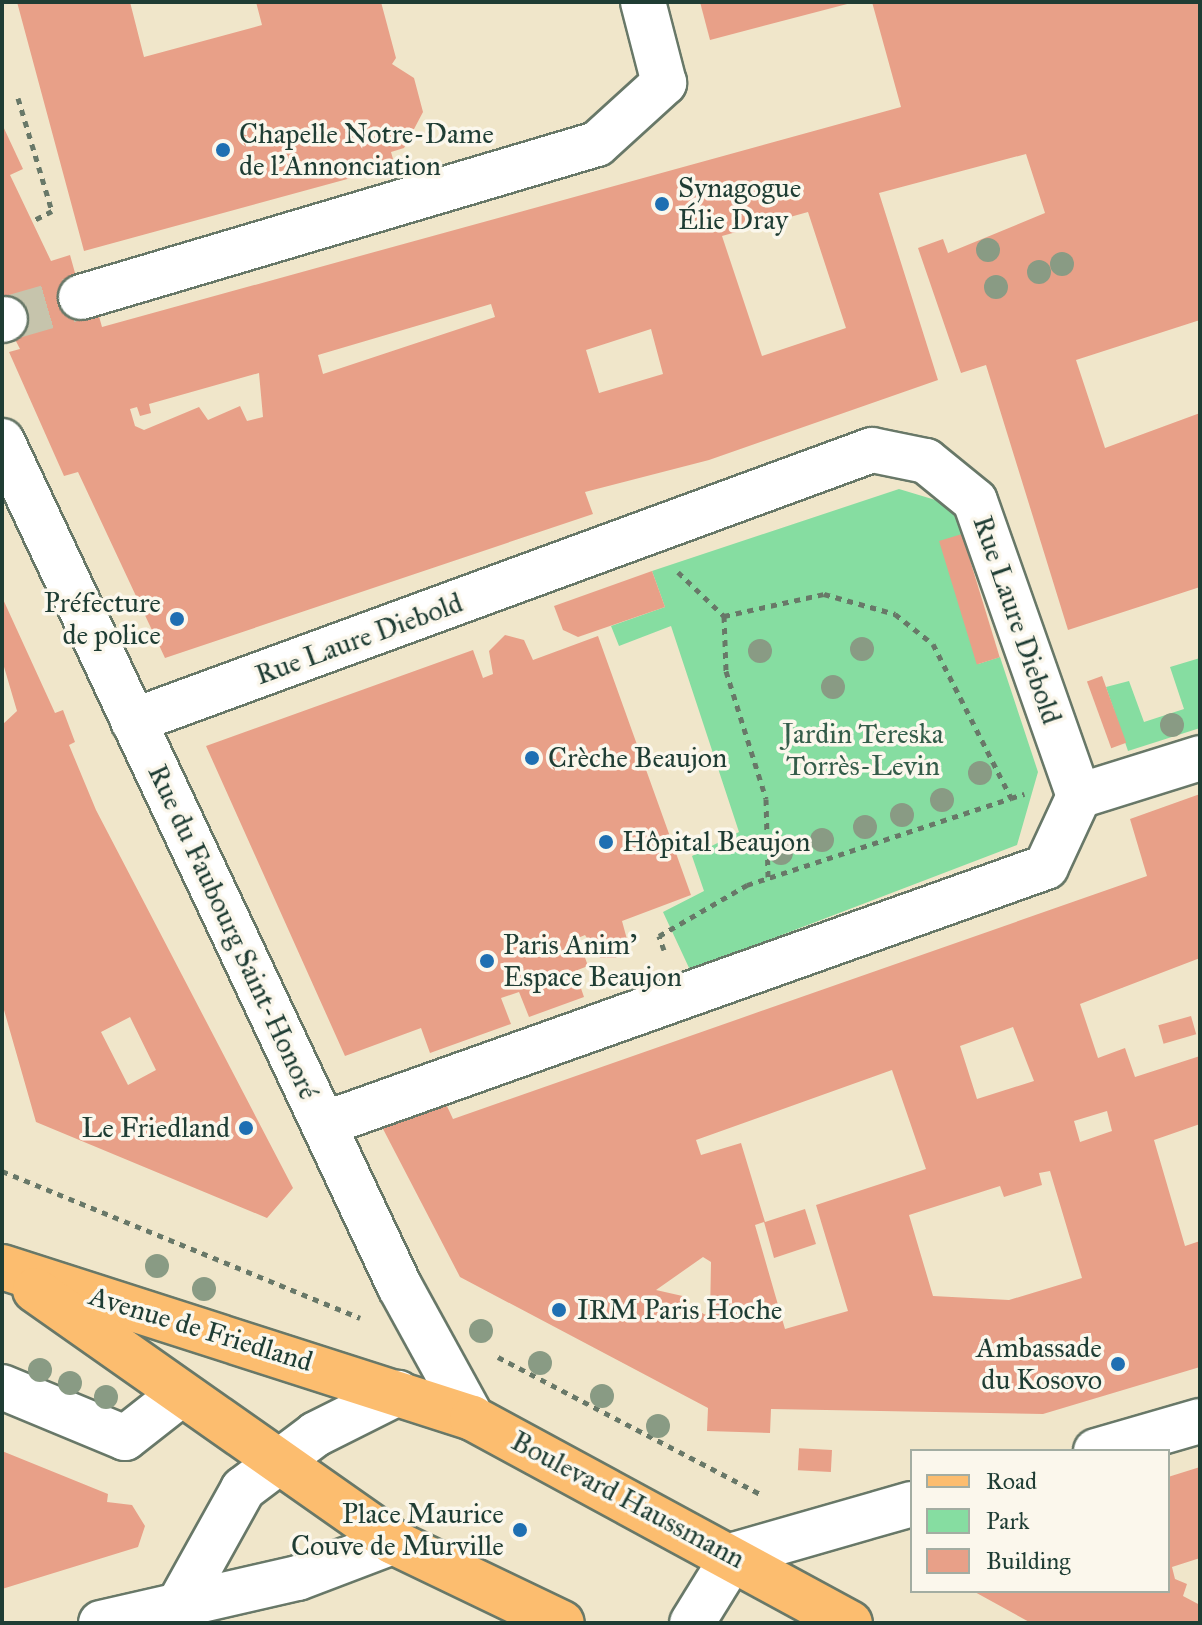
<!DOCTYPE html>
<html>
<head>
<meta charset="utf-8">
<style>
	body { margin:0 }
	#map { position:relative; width:1202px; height:1625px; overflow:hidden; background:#f0e6ca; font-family:"IM FELL Great Primer",serif }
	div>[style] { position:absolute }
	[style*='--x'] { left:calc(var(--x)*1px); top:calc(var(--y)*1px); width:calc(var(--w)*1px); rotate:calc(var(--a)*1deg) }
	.green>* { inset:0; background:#86dda1 }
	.building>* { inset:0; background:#e8a088; transform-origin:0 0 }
	.minor-tunnel>* { height:44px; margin-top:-22px; transform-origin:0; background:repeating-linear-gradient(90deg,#c6c4ac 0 44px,transparent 0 66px) }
	.path>* { height:5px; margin-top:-2.5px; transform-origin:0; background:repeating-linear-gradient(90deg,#687868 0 6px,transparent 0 12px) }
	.roads { filter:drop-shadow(2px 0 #687868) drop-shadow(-2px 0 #687868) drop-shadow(0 2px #687868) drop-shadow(0 -2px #687868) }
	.minor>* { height:44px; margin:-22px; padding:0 22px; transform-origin:22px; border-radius:22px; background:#fff }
	.major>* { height:44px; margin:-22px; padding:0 22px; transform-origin:22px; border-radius:22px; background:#fcbd6f }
	.trees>* { width:24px; height:24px; margin:-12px; border-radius:50%; background:#899b84 }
	.dots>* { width:22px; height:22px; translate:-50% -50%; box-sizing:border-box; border:4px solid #fbf7ec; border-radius:50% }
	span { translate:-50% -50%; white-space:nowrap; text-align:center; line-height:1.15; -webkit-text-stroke:7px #fbf7ec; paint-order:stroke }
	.poi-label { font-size:28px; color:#1f3d34 }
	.left { translate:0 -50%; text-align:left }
	.right { translate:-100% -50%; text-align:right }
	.street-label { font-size:28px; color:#1f3d34 }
	.park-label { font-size:28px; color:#345d4a }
	.frame { position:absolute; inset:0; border:4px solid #1f3d34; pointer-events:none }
	.legend { position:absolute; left:910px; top:1449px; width:260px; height:144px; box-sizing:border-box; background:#fbf7ec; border:2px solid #a3ada2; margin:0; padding:10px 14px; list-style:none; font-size:24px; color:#1f3d34 }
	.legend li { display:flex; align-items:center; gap:16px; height:40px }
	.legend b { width:40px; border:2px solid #a3ada2 }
</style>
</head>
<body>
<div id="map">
	<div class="green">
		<i style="clip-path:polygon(899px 489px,952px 505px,962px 534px,978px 664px,1000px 657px,1038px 772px,1017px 845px,690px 970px,663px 912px,704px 891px,692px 856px,739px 832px,671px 626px,619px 646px,611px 626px,665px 607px,652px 571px)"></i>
		<i style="clip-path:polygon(1200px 658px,1200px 728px,1128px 751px,1106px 687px,1129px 681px,1144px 722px,1184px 709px,1170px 667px)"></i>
	</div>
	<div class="building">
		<i style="clip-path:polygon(17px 2px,130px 2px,144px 57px,262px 25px,256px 2px,381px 2px,396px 58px,392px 64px,414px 78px,423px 112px,404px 148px,391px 152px,395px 166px,84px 251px)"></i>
		<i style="clip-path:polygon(700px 2px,851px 2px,851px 3px,710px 40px)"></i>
		<i style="clip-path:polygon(evenodd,872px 2px,1200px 2px,1200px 320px,1076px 360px,1105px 448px,1200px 413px,1200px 587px,1068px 630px,986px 365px,961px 373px,918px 248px,943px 239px,948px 253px,1045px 213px,1026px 154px,879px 193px,938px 380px,709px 460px,585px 492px,593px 514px,165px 658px,78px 472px,64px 476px,9px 352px,20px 349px,2px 314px,2px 124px,23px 169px,10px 175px,51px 261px,70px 255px,82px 298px,93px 295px,102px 327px,901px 107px,872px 2px,808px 212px,846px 328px,762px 356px,722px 236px,808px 212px,872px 2px,491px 304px,495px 317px,323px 374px,318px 355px,491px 304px,872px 2px,651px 329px,663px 374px,599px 393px,586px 350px,651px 329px,872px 2px,259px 373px,263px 417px,247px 421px,240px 406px,208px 420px,199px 407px,144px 430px,135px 426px,130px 409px,137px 407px,140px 416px,151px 413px,149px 404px,259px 373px)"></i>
		<i style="left:962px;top:534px;width:129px;height:24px;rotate:73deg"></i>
		<i style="clip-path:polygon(652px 571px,665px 607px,578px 637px,563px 630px,554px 606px)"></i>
		<i style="clip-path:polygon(evenodd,2px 597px,55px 713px,63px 710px,75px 742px,69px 745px,96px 810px,293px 1188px,267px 1218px,36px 1122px,2px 1003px,2px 725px,17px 711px,2px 660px,2px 597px,130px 1017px,156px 1070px,128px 1085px,101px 1032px,130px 1017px)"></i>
		<i style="clip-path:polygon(505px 635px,524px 640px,533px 660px,598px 636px,691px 895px,622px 921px,628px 943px,616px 958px,600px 958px,585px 935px,578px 938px,588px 966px,575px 971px,584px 997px,529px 1017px,519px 992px,501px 998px,511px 1024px,430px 1053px,421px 1028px,345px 1056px,206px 746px,473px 650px,483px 678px,493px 674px,489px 651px)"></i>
		<i style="left:1102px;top:676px;width:71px;height:16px;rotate:70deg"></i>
		<i style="clip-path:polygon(evenodd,1200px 794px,1200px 958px,1080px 1004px,1098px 1058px,1125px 1048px,1135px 1077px,1200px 1056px,1200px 1124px,1154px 1140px,1185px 1246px,1200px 1241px,1200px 1367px,1043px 1414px,771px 1409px,770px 1433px,707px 1431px,708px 1408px,460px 1277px,382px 1127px,446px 1104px,453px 1119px,1147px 876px,1130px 819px,1200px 794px,1013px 1027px,1034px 1081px,977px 1099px,960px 1046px,1013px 1027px,1200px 794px,892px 1070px,926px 1169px,816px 1205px,848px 1311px,785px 1329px,755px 1225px,764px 1222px,774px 1258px,816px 1244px,805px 1209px,765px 1222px,741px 1143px,701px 1155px,696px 1140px,892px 1070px,1200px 794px,1107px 1111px,1112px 1131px,1080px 1142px,1074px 1121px,1107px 1111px,1200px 794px,1050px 1171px,1082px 1278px,1009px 1300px,933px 1296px,909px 1215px,1000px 1186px,1004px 1197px,1042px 1185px,1039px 1173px,1050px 1171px,1200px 794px,703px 1257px,711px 1262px,710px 1317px,684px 1304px,687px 1297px,656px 1290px,703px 1257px)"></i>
		<i style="left:1191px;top:1016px;width:19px;height:34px;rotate:74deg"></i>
		<i style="left:832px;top:1450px;width:22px;height:33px;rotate:93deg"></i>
		<i style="clip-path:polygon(2px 1451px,108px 1494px,107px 1502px,132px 1505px,145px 1526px,138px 1547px,2px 1589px)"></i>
		<i style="clip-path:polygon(1200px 1467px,1200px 1558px,1172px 1567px,1175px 1579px,1187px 1584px,1183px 1596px,1200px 1605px,1200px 1623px,1031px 1623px,973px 1591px,1168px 1591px,1168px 1477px)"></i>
	</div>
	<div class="minor-tunnel">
		<i style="--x:5;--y:319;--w:79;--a:-16.1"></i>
	</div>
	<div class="path">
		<i style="--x:18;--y:98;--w:118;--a:73.3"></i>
		<i style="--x:52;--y:211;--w:22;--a:153"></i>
		<i style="--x:678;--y:572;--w:64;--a:43.7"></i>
		<i style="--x:724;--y:616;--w:102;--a:-12.4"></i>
		<i style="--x:824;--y:594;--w:74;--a:15.7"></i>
		<i style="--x:895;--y:614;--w:48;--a:38.3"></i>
		<i style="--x:933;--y:644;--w:173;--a:63.1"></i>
		<i style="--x:1011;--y:798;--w:14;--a:-17"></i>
		<i style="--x:724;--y:616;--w:55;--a:87.9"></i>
		<i style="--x:726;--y:671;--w:134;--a:72.6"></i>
		<i style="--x:766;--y:799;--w:78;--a:88.5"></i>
		<i style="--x:664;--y:950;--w:15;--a:-110"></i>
		<i style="--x:659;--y:936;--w:102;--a:-30.1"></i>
		<i style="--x:747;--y:885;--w:278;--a:-18.2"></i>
		<i style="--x:2;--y:1171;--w:387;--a:22.3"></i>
		<i style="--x:498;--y:1357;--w:298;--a:27.6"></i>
	</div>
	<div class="roads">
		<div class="minor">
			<i style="--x:81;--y:297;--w:538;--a:-16.52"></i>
			<i style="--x:597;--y:144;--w:91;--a:-42.3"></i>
			<i style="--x:664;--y:83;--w:84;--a:-104.5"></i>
			<i style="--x:2;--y:320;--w:3;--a:-18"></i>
			<i style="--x:2;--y:441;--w:935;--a:64.81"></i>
			<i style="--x:400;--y:1287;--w:149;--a:61.2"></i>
			<i style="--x:133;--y:721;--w:787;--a:-20.14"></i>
			<i style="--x:872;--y:450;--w:55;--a:11.5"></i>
			<i style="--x:926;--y:461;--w:63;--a:39.2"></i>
			<i style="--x:975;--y:501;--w:313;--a:70.6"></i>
			<i style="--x:1079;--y:796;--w:78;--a:114.9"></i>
			<i style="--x:1046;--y:867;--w:766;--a:160.41"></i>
			<i style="--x:1079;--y:796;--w:127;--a:-17.4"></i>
			<i style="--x:2;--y:1387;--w:133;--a:22.5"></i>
			<i style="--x:125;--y:1438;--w:71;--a:-38.2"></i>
			<i style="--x:1096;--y:1451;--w:108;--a:-16.1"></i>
			<i style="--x:178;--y:1606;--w:134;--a:-60.9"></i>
			<i style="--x:243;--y:1489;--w:91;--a:-37"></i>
			<i style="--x:316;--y:1434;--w:92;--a:-26.6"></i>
			<i style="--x:101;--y:1623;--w:202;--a:-12.9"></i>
			<i style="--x:298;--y:1578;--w:102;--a:-20.8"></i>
			<i style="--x:692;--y:1623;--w:80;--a:-58.3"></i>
			<i style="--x:734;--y:1555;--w:185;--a:-16"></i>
		</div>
		<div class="major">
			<i style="--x:2;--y:1267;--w:494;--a:17.8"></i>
			<i style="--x:472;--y:1418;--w:430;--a:28.5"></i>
			<i style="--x:35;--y:1290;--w:438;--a:35.1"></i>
			<i style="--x:393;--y:1542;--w:187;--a:25.6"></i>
		</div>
	</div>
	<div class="trees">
		<i style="left:988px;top:250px"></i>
		<i style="left:1062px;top:264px"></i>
		<i style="left:1039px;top:272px"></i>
		<i style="left:996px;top:287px"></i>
		<i style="left:862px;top:649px"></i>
		<i style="left:760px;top:651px"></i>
		<i style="left:833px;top:687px"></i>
		<i style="left:1172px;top:725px"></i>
		<i style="left:980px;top:773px"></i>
		<i style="left:942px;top:800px"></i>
		<i style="left:902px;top:815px"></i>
		<i style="left:865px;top:827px"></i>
		<i style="left:822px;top:840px"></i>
		<i style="left:781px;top:853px"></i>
		<i style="left:157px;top:1266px"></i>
		<i style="left:204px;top:1289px"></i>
		<i style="left:481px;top:1331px"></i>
		<i style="left:540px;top:1363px"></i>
		<i style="left:40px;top:1370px"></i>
		<i style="left:70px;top:1383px"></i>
		<i style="left:602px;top:1396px"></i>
		<i style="left:106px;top:1397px"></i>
		<i style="left:658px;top:1426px"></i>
	</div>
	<div class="dots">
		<i style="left:223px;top:150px;background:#1f6fb2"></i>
		<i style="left:662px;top:204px;background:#1f6fb2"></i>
		<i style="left:177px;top:619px;background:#1f6fb2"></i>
		<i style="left:532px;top:758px;background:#1f6fb2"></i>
		<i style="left:606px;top:842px;background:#1f6fb2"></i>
		<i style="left:487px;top:961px;background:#1f6fb2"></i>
		<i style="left:246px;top:1128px;background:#1f6fb2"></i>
		<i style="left:559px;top:1310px;background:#1f6fb2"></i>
		<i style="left:1118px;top:1364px;background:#1f6fb2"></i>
		<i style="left:520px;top:1530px;background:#1f6fb2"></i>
	</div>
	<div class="poi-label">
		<span class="left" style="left:239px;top:150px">Chapelle Notre-Dame<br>de l'Annonciation</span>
		<span class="left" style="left:678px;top:204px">Synagogue<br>Élie Dray</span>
		<span class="right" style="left:161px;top:619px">Préfecture<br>de police</span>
		<span class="left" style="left:548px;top:758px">Crèche Beaujon</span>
		<span class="left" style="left:622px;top:842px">Hôpital Beaujon</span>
		<span class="left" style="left:503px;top:961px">Paris Anim'<br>Espace Beaujon</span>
		<span class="right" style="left:230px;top:1128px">Le Friedland</span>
		<span class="left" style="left:577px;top:1310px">IRM Paris Hoche</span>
		<span class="right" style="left:1102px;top:1364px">Ambassade<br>du Kosovo</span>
		<span class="right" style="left:504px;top:1530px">Place Maurice<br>Couve de Murville</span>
	</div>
	<div class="street-label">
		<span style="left:1017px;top:620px;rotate:71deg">Rue Laure Diebold</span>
		<span style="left:359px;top:639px;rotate:-20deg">Rue Laure Diebold</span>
		<span style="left:233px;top:932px;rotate:65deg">Rue du Faubourg Saint-Honoré</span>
		<span style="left:201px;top:1329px;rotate:17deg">Avenue de Friedland</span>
		<span style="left:628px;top:1500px;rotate:28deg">Boulevard Haussmann</span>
	</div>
	<div class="park-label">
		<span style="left:863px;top:750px">Jardin Tereska<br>Torrès-Levin</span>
	</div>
	<div class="frame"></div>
	<ul class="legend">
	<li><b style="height:10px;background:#fcbd6f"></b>Road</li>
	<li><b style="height:22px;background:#86dda1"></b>Park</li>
	<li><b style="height:22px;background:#e8a088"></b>Building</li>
	</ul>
</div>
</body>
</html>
